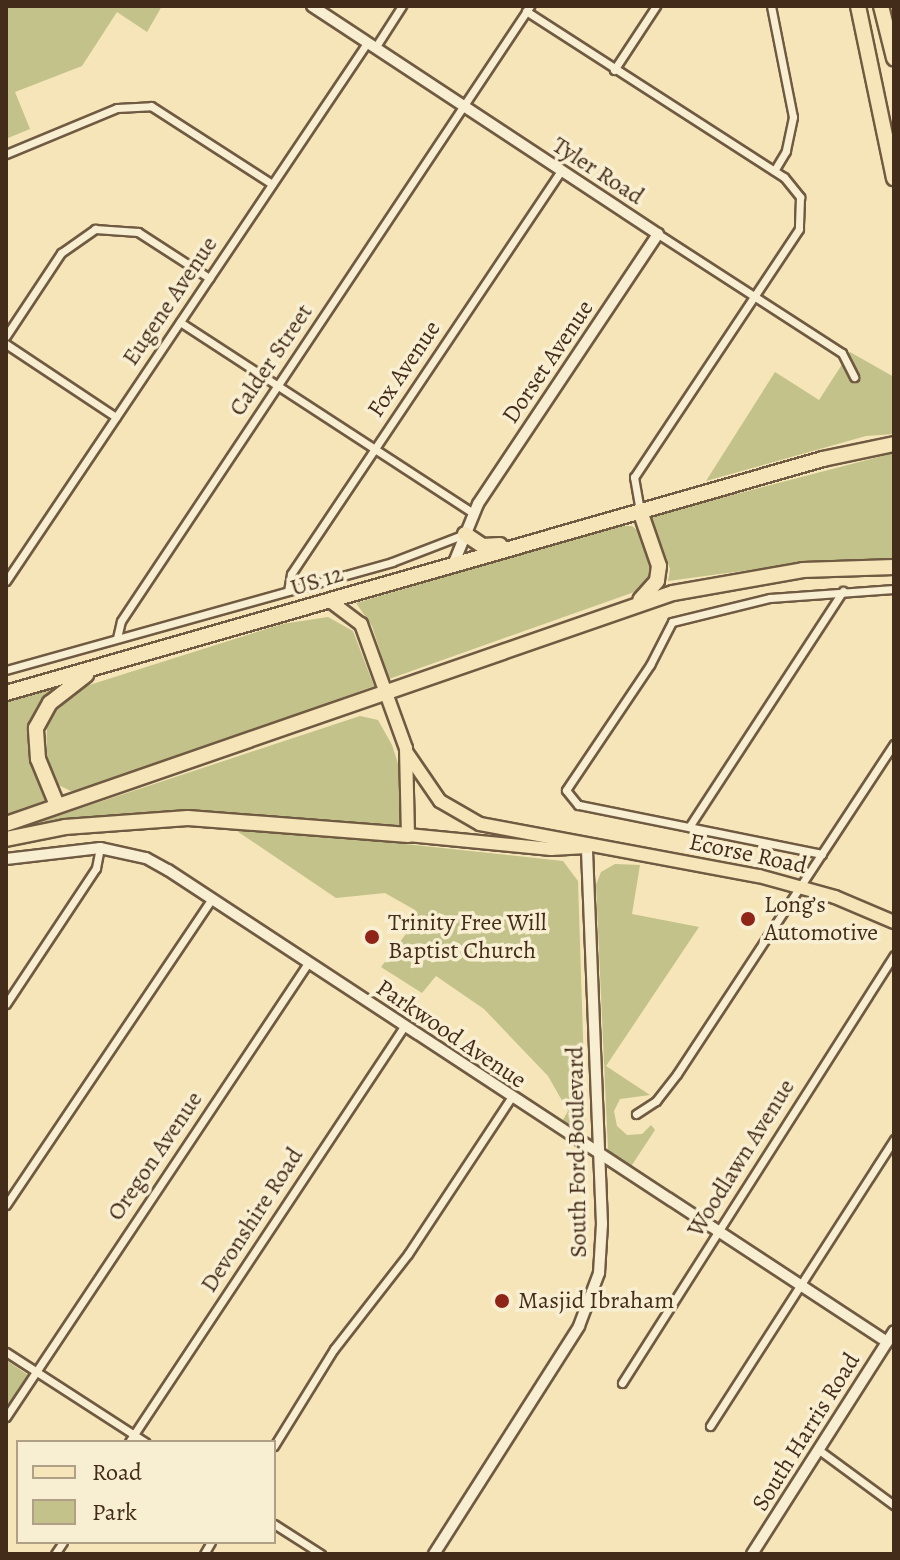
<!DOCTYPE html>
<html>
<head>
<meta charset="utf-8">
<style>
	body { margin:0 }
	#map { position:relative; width:900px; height:1560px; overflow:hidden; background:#f5e5b8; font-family:Alegreya,serif }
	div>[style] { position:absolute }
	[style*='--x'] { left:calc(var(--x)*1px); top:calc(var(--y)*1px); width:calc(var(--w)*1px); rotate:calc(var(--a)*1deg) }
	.green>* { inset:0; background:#c2c28a }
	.roads { filter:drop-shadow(2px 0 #705a42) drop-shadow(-2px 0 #705a42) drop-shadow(0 2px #705a42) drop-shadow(0 -2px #705a42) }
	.street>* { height:7px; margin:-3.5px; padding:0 3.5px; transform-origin:3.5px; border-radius:3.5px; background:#f8eed1 }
	.secondary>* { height:10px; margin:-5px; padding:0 5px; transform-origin:5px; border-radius:5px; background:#f8eed1 }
	.primary>* { height:12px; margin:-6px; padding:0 6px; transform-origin:6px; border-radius:6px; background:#f5e5b8 }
	.highway>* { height:14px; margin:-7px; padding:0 7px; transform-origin:7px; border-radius:7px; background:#f5e5b8 }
	.dots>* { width:22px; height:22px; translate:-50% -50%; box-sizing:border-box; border:4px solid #f8eed1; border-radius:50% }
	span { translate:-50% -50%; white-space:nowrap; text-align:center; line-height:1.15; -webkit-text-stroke:7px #f8eed1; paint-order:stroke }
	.street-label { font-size:24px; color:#442c1b }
	.poi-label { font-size:24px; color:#442c1b }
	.left { translate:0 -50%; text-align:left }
	.frame { position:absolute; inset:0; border:8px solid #442c1b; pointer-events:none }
	.legend { position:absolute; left:16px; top:1440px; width:260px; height:104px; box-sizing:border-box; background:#f8eed1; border:2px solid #b0a088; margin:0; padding:10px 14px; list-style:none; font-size:24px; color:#442c1b }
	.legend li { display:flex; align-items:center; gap:16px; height:40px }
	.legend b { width:40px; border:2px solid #b0a088 }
</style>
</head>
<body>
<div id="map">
	<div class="green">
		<i style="clip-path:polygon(6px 6px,162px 6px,147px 32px,117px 12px,82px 66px,15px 92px,30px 129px,8px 138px)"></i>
		<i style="clip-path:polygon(850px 352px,894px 377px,894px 434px,866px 436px,706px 481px,775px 372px,819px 400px)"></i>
		<i style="clip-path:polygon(894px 453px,894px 558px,817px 561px,668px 581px,670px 569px,651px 516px)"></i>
		<i style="clip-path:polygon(617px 526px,632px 526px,643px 535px,655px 573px,640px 590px,389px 679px,372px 626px,356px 603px)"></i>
		<i style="clip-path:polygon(328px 617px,353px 631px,374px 686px,93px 787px,71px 791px,58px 785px,46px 754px,47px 727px,55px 712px,83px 687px,282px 624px)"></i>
		<i style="clip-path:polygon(58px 686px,29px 729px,32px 759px,49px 801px,6px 816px,6px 701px)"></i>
		<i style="clip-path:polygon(360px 716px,378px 720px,392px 745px,402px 776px,402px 828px,211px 812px,33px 824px)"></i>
		<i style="clip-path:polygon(228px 825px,563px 861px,578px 881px,586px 1130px,575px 1133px,560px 1125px,568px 1111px,548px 1076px,484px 1009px,436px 976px,422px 993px,381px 967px,415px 922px,415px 910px,385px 893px,336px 898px)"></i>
		<i style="clip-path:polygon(615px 864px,640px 865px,632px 914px,699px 927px,606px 1066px,650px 1095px,620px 1099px,614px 1111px,617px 1126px,627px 1135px,642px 1134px,651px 1125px,655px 1130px,628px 1171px,608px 1150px,596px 885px,601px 872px)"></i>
		<i style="clip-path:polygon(6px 1360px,28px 1375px,6px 1408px)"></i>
	</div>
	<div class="roads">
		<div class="street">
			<i style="--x:771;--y:6;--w:113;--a:78.8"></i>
			<i style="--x:793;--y:117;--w:35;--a:102"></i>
			<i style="--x:786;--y:151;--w:23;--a:121"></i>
			<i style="--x:526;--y:11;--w:307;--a:32.8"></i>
			<i style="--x:784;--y:177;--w:26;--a:51"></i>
			<i style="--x:800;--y:197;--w:32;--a:92"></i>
			<i style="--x:799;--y:229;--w:298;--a:123.6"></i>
			<i style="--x:634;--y:477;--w:35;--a:80"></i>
			<i style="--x:375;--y:48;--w:50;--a:-57.3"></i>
			<i style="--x:614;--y:70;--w:77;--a:-56.7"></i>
			<i style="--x:6;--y:154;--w:120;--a:-22.5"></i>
			<i style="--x:117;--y:108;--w:34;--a:-3"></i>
			<i style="--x:151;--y:106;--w:144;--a:32.8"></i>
			<i style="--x:658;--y:234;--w:219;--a:32.9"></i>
			<i style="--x:842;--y:353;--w:27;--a:63"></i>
			<i style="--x:180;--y:322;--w:350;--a:33.1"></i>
			<i style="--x:6;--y:336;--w:100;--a:-56.5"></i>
			<i style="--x:61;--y:253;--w:42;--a:-35.2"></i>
			<i style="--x:95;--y:229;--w:43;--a:4"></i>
			<i style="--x:138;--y:232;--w:85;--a:32.9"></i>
			<i style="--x:6;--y:344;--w:132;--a:33.6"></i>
			<i style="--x:6;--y:581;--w:648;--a:-56.14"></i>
			<i style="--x:288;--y:591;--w:17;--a:-80"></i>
			<i style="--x:291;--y:574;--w:485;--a:-56.2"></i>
			<i style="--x:117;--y:638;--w:17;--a:-77"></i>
			<i style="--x:121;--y:621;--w:739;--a:-56.37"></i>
			<i style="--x:6;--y:670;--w:401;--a:-15.6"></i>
			<i style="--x:392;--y:562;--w:78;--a:-21"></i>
			<i style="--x:689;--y:827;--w:282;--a:-56.9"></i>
			<i style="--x:822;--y:854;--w:249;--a:-168.6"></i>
			<i style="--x:578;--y:805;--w:19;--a:-129"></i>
			<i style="--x:566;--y:790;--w:151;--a:-56.1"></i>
			<i style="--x:650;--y:665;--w:48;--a:-62.9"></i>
			<i style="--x:672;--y:622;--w:101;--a:-13.8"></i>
			<i style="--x:770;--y:598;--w:124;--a:-4.2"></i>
			<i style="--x:6;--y:1004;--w:163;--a:-56.5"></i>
			<i style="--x:96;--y:868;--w:20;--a:-79"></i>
			<i style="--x:636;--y:1114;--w:24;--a:-33"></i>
			<i style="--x:656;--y:1101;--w:34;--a:-52"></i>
			<i style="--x:677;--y:1074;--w:395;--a:-56.7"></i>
			<i style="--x:6;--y:1205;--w:369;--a:-56.1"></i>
			<i style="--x:6;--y:1352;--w:166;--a:32.9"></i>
			<i style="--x:622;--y:1383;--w:507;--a:-57.56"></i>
			<i style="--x:6;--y:1417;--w:545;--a:-56.37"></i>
			<i style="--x:710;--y:1426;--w:341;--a:-57.3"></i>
			<i style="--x:129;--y:1442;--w:498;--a:-56.5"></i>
			<i style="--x:274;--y:1446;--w:114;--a:-58.3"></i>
			<i style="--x:334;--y:1349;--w:120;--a:-52.1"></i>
			<i style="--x:408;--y:1254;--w:187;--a:-56.6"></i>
			<i style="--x:819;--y:1450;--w:93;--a:36.3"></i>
			<i style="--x:274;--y:1524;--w:56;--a:32.6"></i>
			<i style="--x:55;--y:1554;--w:14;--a:-56"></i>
			<i style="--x:204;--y:1554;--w:14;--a:-60"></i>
		</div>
		<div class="secondary">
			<i style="--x:312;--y:6;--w:414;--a:33.4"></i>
			<i style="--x:658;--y:234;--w:324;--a:123.7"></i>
			<i style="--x:478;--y:504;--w:66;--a:112.3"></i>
			<i style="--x:6;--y:859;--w:95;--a:-6.7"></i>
			<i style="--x:100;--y:848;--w:47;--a:12.3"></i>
			<i style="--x:146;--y:858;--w:25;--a:29"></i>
			<i style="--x:168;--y:870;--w:860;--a:33.28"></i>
			<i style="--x:434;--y:1554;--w:270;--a:-57.5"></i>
			<i style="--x:579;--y:1326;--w:57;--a:-69.3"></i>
			<i style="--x:599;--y:1273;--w:49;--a:-86.5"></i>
			<i style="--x:602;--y:1224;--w:377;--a:-92.3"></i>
			<i style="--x:752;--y:1554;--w:264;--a:-57.5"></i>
		</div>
		<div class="primary">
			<i style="--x:330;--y:601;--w:39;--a:37"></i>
			<i style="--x:361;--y:624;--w:132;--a:70.1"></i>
			<i style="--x:406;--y:748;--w:87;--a:88.7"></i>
			<i style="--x:408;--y:835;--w:144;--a:5.6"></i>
			<i style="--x:551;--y:849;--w:36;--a:-3"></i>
			<i style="--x:407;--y:753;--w:58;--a:55.5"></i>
			<i style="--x:440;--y:801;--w:46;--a:29.9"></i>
			<i style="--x:480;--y:824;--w:284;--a:10.6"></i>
			<i style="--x:759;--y:876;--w:79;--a:15.4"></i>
			<i style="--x:835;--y:897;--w:64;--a:23"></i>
		</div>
		<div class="highway">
			<i style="--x:858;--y:6;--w:176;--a:78.2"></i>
			<i style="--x:881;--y:6;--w:54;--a:76"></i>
			<i style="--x:640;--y:511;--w:58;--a:70.9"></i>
			<i style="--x:659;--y:566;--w:15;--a:98"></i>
			<i style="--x:657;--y:581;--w:25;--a:132"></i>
			<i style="--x:465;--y:534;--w:22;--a:34"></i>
			<i style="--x:483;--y:546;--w:17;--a:-3"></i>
			<i style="--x:6;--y:693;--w:850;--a:-15.98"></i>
			<i style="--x:823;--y:459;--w:73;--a:-11.9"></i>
			<i style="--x:57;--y:805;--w:50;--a:-112.4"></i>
			<i style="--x:38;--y:759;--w:31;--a:-94"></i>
			<i style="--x:36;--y:728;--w:29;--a:-61"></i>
			<i style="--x:50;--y:703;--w:46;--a:-37.9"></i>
			<i style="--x:6;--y:824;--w:706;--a:-19.1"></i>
			<i style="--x:673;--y:593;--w:132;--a:-10"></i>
			<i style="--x:803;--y:570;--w:91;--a:-1.9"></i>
			<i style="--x:6;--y:839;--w:60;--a:-11.5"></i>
			<i style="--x:65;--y:827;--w:123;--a:-4.2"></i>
			<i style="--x:188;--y:818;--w:221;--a:4.4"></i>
		</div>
	</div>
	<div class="dots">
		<i style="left:748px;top:919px;background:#8f2418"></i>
		<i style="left:372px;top:937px;background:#8f2418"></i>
		<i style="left:502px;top:1301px;background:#8f2418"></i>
	</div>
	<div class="street-label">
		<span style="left:598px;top:171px;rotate:33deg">Tyler Road</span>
		<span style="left:170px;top:301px;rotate:-56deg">Eugene Avenue</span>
		<span style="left:271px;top:360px;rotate:-56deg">Calder Street</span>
		<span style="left:548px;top:362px;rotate:-56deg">Dorset Avenue</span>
		<span style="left:404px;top:369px;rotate:-56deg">Fox Avenue</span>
		<span style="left:317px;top:581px;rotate:-17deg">US 12</span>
		<span style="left:748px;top:854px;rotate:12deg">Ecorse Road</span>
		<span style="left:451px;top:1034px;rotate:34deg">Parkwood Avenue</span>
		<span style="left:577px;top:1152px;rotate:-91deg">South Ford Boulevard</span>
		<span style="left:155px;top:1156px;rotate:-56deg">Oregon Avenue</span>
		<span style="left:741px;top:1158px;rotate:-58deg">Woodlawn Avenue</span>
		<span style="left:252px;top:1220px;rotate:-57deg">Devonshire Road</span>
		<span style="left:806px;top:1432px;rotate:-58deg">South Harris Road</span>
	</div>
	<div class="poi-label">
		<span class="left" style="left:764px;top:919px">Long’s<br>Automotive</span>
		<span class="left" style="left:388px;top:937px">Trinity Free Will<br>Baptist Church</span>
		<span class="left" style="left:518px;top:1301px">Masjid Ibraham</span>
	</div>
	<div class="frame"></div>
	<ul class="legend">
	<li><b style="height:10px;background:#f5e5b8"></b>Road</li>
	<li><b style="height:22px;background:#c2c28a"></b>Park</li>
	</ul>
</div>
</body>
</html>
